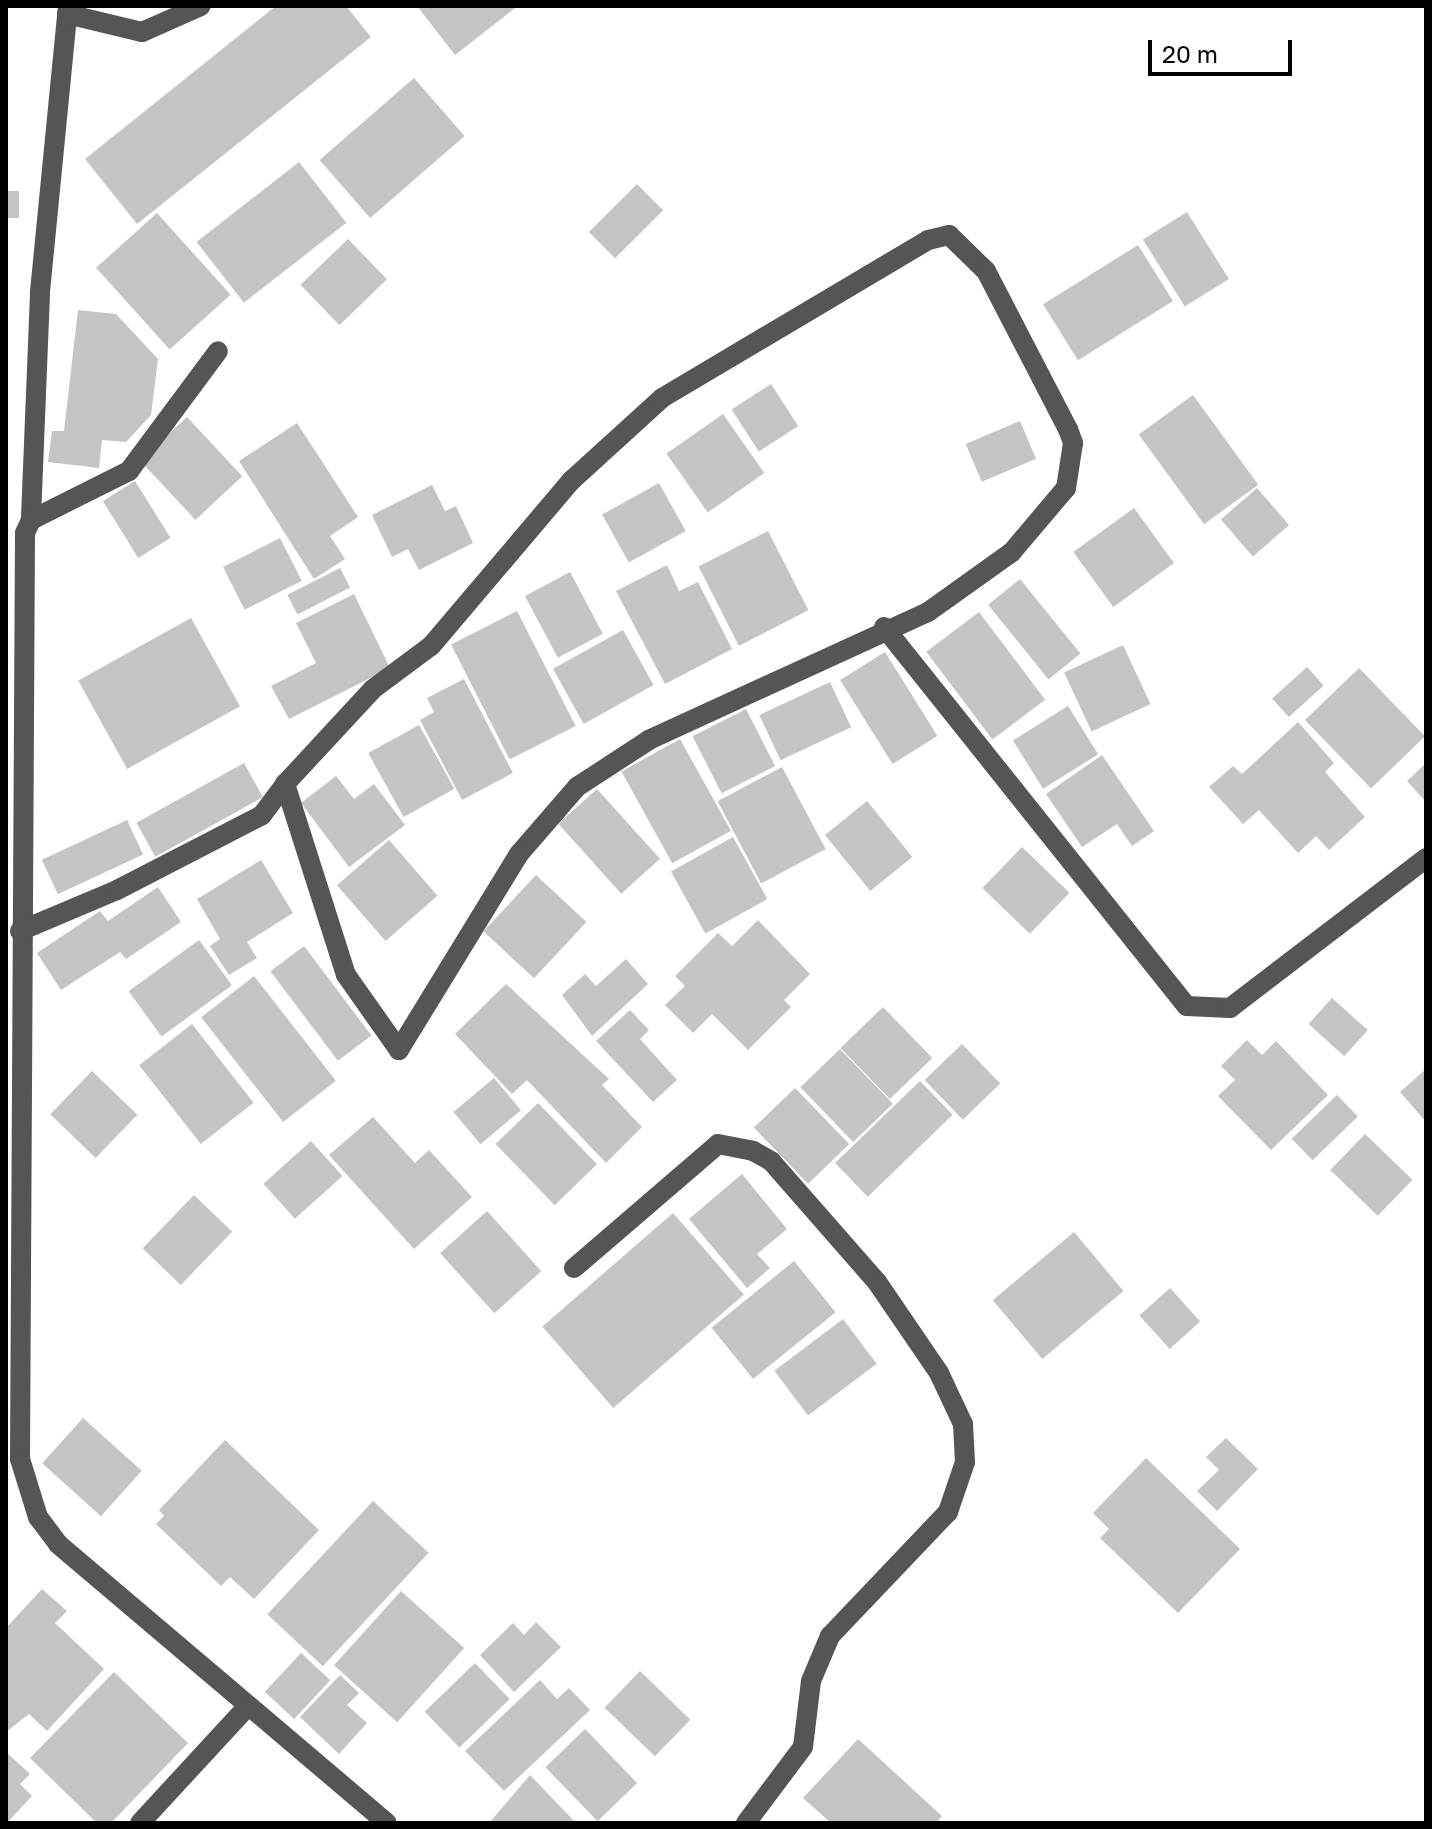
<!DOCTYPE html>
<html>
<head>
<meta charset="utf-8">
<style>
	body { margin:0 }
	#map { position:relative; width:1432px; height:1829px; overflow:hidden; background:#fff; font-family:"Golos Text",sans-serif }
	div>[style] { position:absolute }
	[style*='--x'] { left:calc(var(--x)*1px); top:calc(var(--y)*1px); width:calc(var(--w)*1px); rotate:calc(var(--a)*1deg) }
	.building>* { inset:0; background:#c4c4c4; transform-origin:0 0 }
	.minor>* { height:20px; margin:-10px; padding:0 10px; transform-origin:10px; border-radius:10px; background:#555 }
	span { translate:-50% -50%; white-space:nowrap; text-align:center; line-height:1.15; -webkit-text-stroke:7px #fff; paint-order:stroke }
	.frame { position:absolute; inset:0; border:8px solid #000; pointer-events:none }
	.scale { position:absolute; left:1148px; top:40px; width:144px; height:36px; box-sizing:border-box; border:4px solid #000; border-top:0; padding-left:10px; font-size:24px; line-height:28px; white-space:nowrap; color:#000; -webkit-text-stroke:6px #fff; paint-order:stroke }
</style>
</head>
<body>
<div id="map">
	<div class="building">
		<i style="clip-path:polygon(276px 6px,346px 6px,371px 37px,137px 224px,85px 159px)"></i>
		<i style="clip-path:polygon(417px 6px,514px 6px,515px 8px,455px 55px)"></i>
		<i style="left:414px;top:78px;width:77px;height:125px;rotate:49deg"></i>
		<i style="left:299px;top:162px;width:77px;height:130px;rotate:52deg"></i>
		<i style="left:637px;top:184px;width:37px;height:68px;rotate:45deg"></i>
		<i style="left:6px;top:191px;width:13px;height:27px"></i>
		<i style="left:1187px;top:212px;width:79px;height:52px;rotate:58deg"></i>
		<i style="left:157px;top:213px;width:110px;height:82px;rotate:48deg"></i>
		<i style="left:348px;top:239px;width:56px;height:66px;rotate:46deg"></i>
		<i style="left:1138px;top:245px;width:66px;height:112px;rotate:58deg"></i>
		<i style="clip-path:polygon(78px 310px,116px 314px,158px 359px,151px 415px,126px 442px,102px 440px,99px 468px,48px 462px,52px 431px,64px 431px)"></i>
		<i style="left:771px;top:384px;width:50px;height:47px;rotate:57deg"></i>
		<i style="left:1193px;top:395px;width:111px;height:67px;rotate:54deg"></i>
		<i style="left:723px;top:414px;width:72px;height:69px;rotate:55deg"></i>
		<i style="left:187px;top:417px;width:81px;height:64px;rotate:47deg"></i>
		<i style="left:1020px;top:421px;width:41px;height:59px;rotate:67deg"></i>
		<i style="clip-path:polygon(297px 423px,358px 517px,330px 536px,345px 559px,314px 579px,239px 461px)"></i>
		<i style="left:135px;top:481px;width:67px;height:38px;rotate:58deg"></i>
		<i style="left:659px;top:483px;width:55px;height:65px;rotate:61deg"></i>
		<i style="clip-path:polygon(432px 485px,445px 511px,456px 506px,473px 543px,419px 570px,408px 549px,392px 557px,372px 515px)"></i>
		<i style="left:1257px;top:488px;width:49px;height:48px;rotate:49deg"></i>
		<i style="left:1134px;top:508px;width:68px;height:75px;rotate:54deg"></i>
		<i style="left:768px;top:531px;width:89px;height:78px;rotate:63deg"></i>
		<i style="left:280px;top:538px;width:48px;height:64px;rotate:63deg"></i>
		<i style="clip-path:polygon(667px 565px,679px 591px,698px 582px,732px 649px,665px 684px,616px 591px)"></i>
		<i style="left:340px;top:568px;width:22px;height:59px;rotate:63deg"></i>
		<i style="left:570px;top:572px;width:70px;height:51px;rotate:62deg"></i>
		<i style="left:1020px;top:579px;width:96px;height:41px;rotate:51deg"></i>
		<i style="clip-path:polygon(354px 594px,390px 668px,289px 719px,271px 686px,316px 663px,296px 623px)"></i>
		<i style="left:517px;top:611px;width:129px;height:74px;rotate:63deg"></i>
		<i style="left:979px;top:612px;width:110px;height:66px;rotate:53deg"></i>
		<i style="left:191px;top:618px;width:101px;height:129px;rotate:61deg"></i>
		<i style="left:623px;top:630px;width:63px;height:80px;rotate:61deg"></i>
		<i style="left:1123px;top:645px;width:65px;height:65px;rotate:65deg"></i>
		<i style="left:885px;top:652px;width:99px;height:53px;rotate:58deg"></i>
		<i style="left:1307px;top:667px;width:25px;height:47px;rotate:48deg"></i>
		<i style="left:1359px;top:668px;width:95px;height:75px;rotate:46deg"></i>
		<i style="clip-path:polygon(464px 679px,513px 773px,462px 800px,420px 720px,434px 712px,427px 698px)"></i>
		<i style="left:830px;top:682px;width:50px;height:78px;rotate:65deg"></i>
		<i style="left:1068px;top:706px;width:57px;height:65px;rotate:58deg"></i>
		<i style="left:746px;top:709px;width:64px;height:60px;rotate:63deg"></i>
		<i style="clip-path:polygon(1298px 722px,1334px 763px,1325px 772px,1365px 817px,1329px 850px,1316px 836px,1298px 853px,1259px 810px,1243px 824px,1209px 787px,1233px 766px,1242px 774px)"></i>
		<i style="left:419px;top:725px;width:73px;height:58px;rotate:61deg"></i>
		<i style="left:680px;top:739px;width:105px;height:67px;rotate:61deg"></i>
		<i style="clip-path:polygon(1102px 755px,1154px 831px,1132px 846px,1117px 824px,1082px 847px,1046px 794px)"></i>
		<i style="left:244px;top:763px;width:39px;height:123px;rotate:61deg"></i>
		<i style="clip-path:polygon(1426px 763px,1426px 802px,1407px 781px)"></i>
		<i style="left:782px;top:767px;width:93px;height:73px;rotate:62deg"></i>
		<i style="clip-path:polygon(336px 776px,354px 799px,374px 784px,405px 825px,349px 867px,301px 803px)"></i>
		<i style="left:597px;top:789px;width:94px;height:52px;rotate:48deg"></i>
		<i style="left:867px;top:801px;width:72px;height:54px;rotate:51deg"></i>
		<i style="left:127px;top:820px;width:38px;height:94px;rotate:65deg"></i>
		<i style="left:733px;top:837px;width:71px;height:71px;rotate:61deg"></i>
		<i style="left:389px;top:840px;width:74px;height:69px;rotate:49deg"></i>
		<i style="left:1022px;top:847px;width:66px;height:57px;rotate:44deg"></i>
		<i style="clip-path:polygon(261px 860px,293px 913px,247px 942px,257px 958px,229px 975px,210px 946px,220px 939px,197px 899px)"></i>
		<i style="left:536px;top:875px;width:69px;height:77px;rotate:43deg"></i>
		<i style="clip-path:polygon(158px 887px,181px 922px,126px 959px,120px 952px,61px 990px,37px 953px,100px 911px,108px 921px)"></i>
		<i style="clip-path:polygon(758px 920px,810px 974px,784px 1000px,791px 1007px,748px 1050px,712px 1014px,693px 1033px,665px 1005px,685px 986px,675px 976px,718px 933px,732px 946px)"></i>
		<i style="left:199px;top:940px;width:56px;height:87px;rotate:54deg"></i>
		<i style="left:304px;top:946px;width:112px;height:42px;rotate:53deg"></i>
		<i style="clip-path:polygon(626px 959px,648px 984px,592px 1036px,562px 995px,585px 974px,596px 986px)"></i>
		<i style="left:254px;top:976px;width:133px;height:67px;rotate:52deg"></i>
		<i style="clip-path:polygon(506px 984px,609px 1079px,602px 1085px,642px 1127px,606px 1163px,527px 1080px,512px 1094px,455px 1034px)"></i>
		<i style="left:1332px;top:998px;width:48px;height:35px;rotate:42deg"></i>
		<i style="left:883px;top:1007px;width:71px;height:59px;rotate:46deg"></i>
		<i style="clip-path:polygon(630px 1010px,649px 1030px,640px 1039px,677px 1080px,653px 1102px,596px 1041px)"></i>
		<i style="left:192px;top:1024px;width:100px;height:67px;rotate:52deg"></i>
		<i style="clip-path:polygon(1247px 1040px,1262px 1055px,1276px 1041px,1328px 1095px,1271px 1150px,1218px 1096px,1235px 1080px,1221px 1066px)"></i>
		<i style="left:962px;top:1044px;width:55px;height:52px;rotate:46deg"></i>
		<i style="left:840px;top:1049px;width:76px;height:55px;rotate:46deg"></i>
		<i style="clip-path:polygon(1426px 1069px,1426px 1122px,1400px 1092px)"></i>
		<i style="left:92px;top:1071px;width:63px;height:60px;rotate:44deg"></i>
		<i style="left:494px;top:1078px;width:42px;height:53px;rotate:50deg"></i>
		<i style="left:920px;top:1081px;width:47px;height:118px;rotate:46deg"></i>
		<i style="left:795px;top:1088px;width:78px;height:57px;rotate:46deg"></i>
		<i style="left:1337px;top:1095px;width:30px;height:63px;rotate:46deg"></i>
		<i style="left:538px;top:1103px;width:85px;height:59px;rotate:46deg"></i>
		<i style="clip-path:polygon(373px 1117px,415px 1163px,429px 1150px,472px 1197px,414px 1249px,329px 1155px)"></i>
		<i style="left:1365px;top:1134px;width:66px;height:50px;rotate:44deg"></i>
		<i style="left:311px;top:1141px;width:47px;height:64px;rotate:48deg"></i>
		<i style="clip-path:polygon(742px 1174px,787px 1229px,757px 1254px,770px 1268px,747px 1288px,689px 1219px)"></i>
		<i style="left:194px;top:1195px;width:53px;height:74px;rotate:44deg"></i>
		<i style="left:487px;top:1211px;width:81px;height:63px;rotate:48deg"></i>
		<i style="left:673px;top:1213px;width:108px;height:173px;rotate:49deg"></i>
		<i style="left:1074px;top:1232px;width:77px;height:106px;rotate:50deg"></i>
		<i style="left:794px;top:1261px;width:66px;height:106px;rotate:51deg"></i>
		<i style="left:1170px;top:1288px;width:45px;height:41px;rotate:48deg"></i>
		<i style="left:843px;top:1319px;width:56px;height:86px;rotate:53deg"></i>
		<i style="left:83px;top:1418px;width:79px;height:61px;rotate:42deg"></i>
		<i style="clip-path:polygon(1226px 1438px,1258px 1469px,1217px 1511px,1197px 1491px,1219px 1470px,1206px 1457px)"></i>
		<i style="clip-path:polygon(225px 1440px,319px 1530px,254px 1599px,230px 1577px,221px 1586px,156px 1524px,164px 1516px,159px 1510px)"></i>
		<i style="clip-path:polygon(1146px 1458px,1240px 1549px,1178px 1613px,1100px 1538px,1109px 1529px,1093px 1513px)"></i>
		<i style="left:373px;top:1501px;width:76px;height:155px;rotate:43deg"></i>
		<i style="clip-path:polygon(42px 1589px,67px 1611px,55px 1623px,104px 1669px,47px 1731px,29px 1714px,6px 1732px,6px 1628px)"></i>
		<i style="left:401px;top:1591px;width:85px;height:100px;rotate:42deg"></i>
		<i style="clip-path:polygon(536px 1622px,561px 1647px,514px 1692px,480px 1655px,513px 1623px,524px 1635px)"></i>
		<i style="left:301px;top:1653px;width:40px;height:53px;rotate:43deg"></i>
		<i style="left:475px;top:1663px;width:50px;height:70px;rotate:46deg"></i>
		<i style="left:640px;top:1671px;width:70px;height:51px;rotate:44deg"></i>
		<i style="clip-path:polygon(114px 1672px,188px 1743px,111px 1823px,97px 1823px,30px 1758px)"></i>
		<i style="clip-path:polygon(340px 1675px,359px 1693px,347px 1705px,367px 1723px,339px 1754px,300px 1717px)"></i>
		<i style="clip-path:polygon(540px 1680px,557px 1699px,569px 1688px,590px 1710px,504px 1791px,465px 1751px)"></i>
		<i style="left:585px;top:1729px;width:75px;height:55px;rotate:46deg"></i>
		<i style="clip-path:polygon(858px 1739px,942px 1816px,936px 1823px,831px 1823px,803px 1798px)"></i>
		<i style="clip-path:polygon(6px 1752px,30px 1774px,20px 1784px,32px 1796px,7px 1823px)"></i>
		<i style="clip-path:polygon(530px 1775px,576px 1823px,489px 1823px)"></i>
	</div>
	<div class="minor">
		<i style="--x:68;--y:6;--w:289;--a:95.6"></i>
		<i style="--x:40;--y:294;--w:226;--a:92.3"></i>
		<i style="--x:31;--y:520;--w:14;--a:115"></i>
		<i style="--x:25;--y:533;--w:926;--a:90.31"></i>
		<i style="--x:20;--y:1459;--w:61;--a:72.8"></i>
		<i style="--x:38;--y:1517;--w:34;--a:53"></i>
		<i style="--x:58;--y:1544;--w:431;--a:40.3"></i>
		<i style="--x:67;--y:14;--w:77;--a:13.5"></i>
		<i style="--x:142;--y:32;--w:64;--a:-23.8"></i>
		<i style="--x:31;--y:520;--w:110;--a:-26.6"></i>
		<i style="--x:129;--y:471;--w:149;--a:-53.4"></i>
		<i style="--x:884;--y:627;--w:485;--a:51.4"></i>
		<i style="--x:1187;--y:1006;--w:43;--a:2.7"></i>
		<i style="--x:1230;--y:1008;--w:247;--a:-37.4"></i>
		<i style="--x:20;--y:931;--w:105;--a:-22.9"></i>
		<i style="--x:117;--y:890;--w:163;--a:-27.3"></i>
		<i style="--x:262;--y:815;--w:39;--a:-53"></i>
		<i style="--x:285;--y:784;--w:129;--a:-47.2"></i>
		<i style="--x:373;--y:689;--w:72;--a:-36.6"></i>
		<i style="--x:431;--y:646;--w:218;--a:-49.7"></i>
		<i style="--x:572;--y:480;--w:122;--a:-42.3"></i>
		<i style="--x:662;--y:398;--w:309;--a:-30.7"></i>
		<i style="--x:928;--y:240;--w:22;--a:-13"></i>
		<i style="--x:949;--y:235;--w:52;--a:44.2"></i>
		<i style="--x:986;--y:271;--w:178;--a:62.6"></i>
		<i style="--x:1068;--y:429;--w:15;--a:70"></i>
		<i style="--x:1073;--y:443;--w:46;--a:98.8"></i>
		<i style="--x:1066;--y:488;--w:84;--a:130.2"></i>
		<i style="--x:1012;--y:552;--w:103;--a:144.5"></i>
		<i style="--x:928;--y:612;--w:307;--a:155.4"></i>
		<i style="--x:649;--y:740;--w:86;--a:146.9"></i>
		<i style="--x:577;--y:787;--w:89;--a:130.9"></i>
		<i style="--x:519;--y:854;--w:230;--a:121.5"></i>
		<i style="--x:399;--y:1050;--w:92;--a:-125.2"></i>
		<i style="--x:346;--y:975;--w:201;--a:-107.7"></i>
		<i style="--x:574;--y:1268;--w:190;--a:-40.7"></i>
		<i style="--x:718;--y:1144;--w:36;--a:11"></i>
		<i style="--x:753;--y:1151;--w:21;--a:29"></i>
		<i style="--x:771;--y:1161;--w:161;--a:48.8"></i>
		<i style="--x:877;--y:1282;--w:110;--a:55.7"></i>
		<i style="--x:939;--y:1373;--w:56;--a:64.8"></i>
		<i style="--x:963;--y:1424;--w:38;--a:87"></i>
		<i style="--x:965;--y:1462;--w:53;--a:108.8"></i>
		<i style="--x:948;--y:1512;--w:171;--a:133.6"></i>
		<i style="--x:830;--y:1636;--w:49;--a:112.9"></i>
		<i style="--x:811;--y:1681;--w:66;--a:96.9"></i>
		<i style="--x:803;--y:1747;--w:95;--a:126.9"></i>
		<i style="--x:140;--y:1823;--w:158;--a:-47.3"></i>
	</div>
	<div class="frame"></div>
	<div class="scale">20 m</div>
</div>
</body>
</html>
